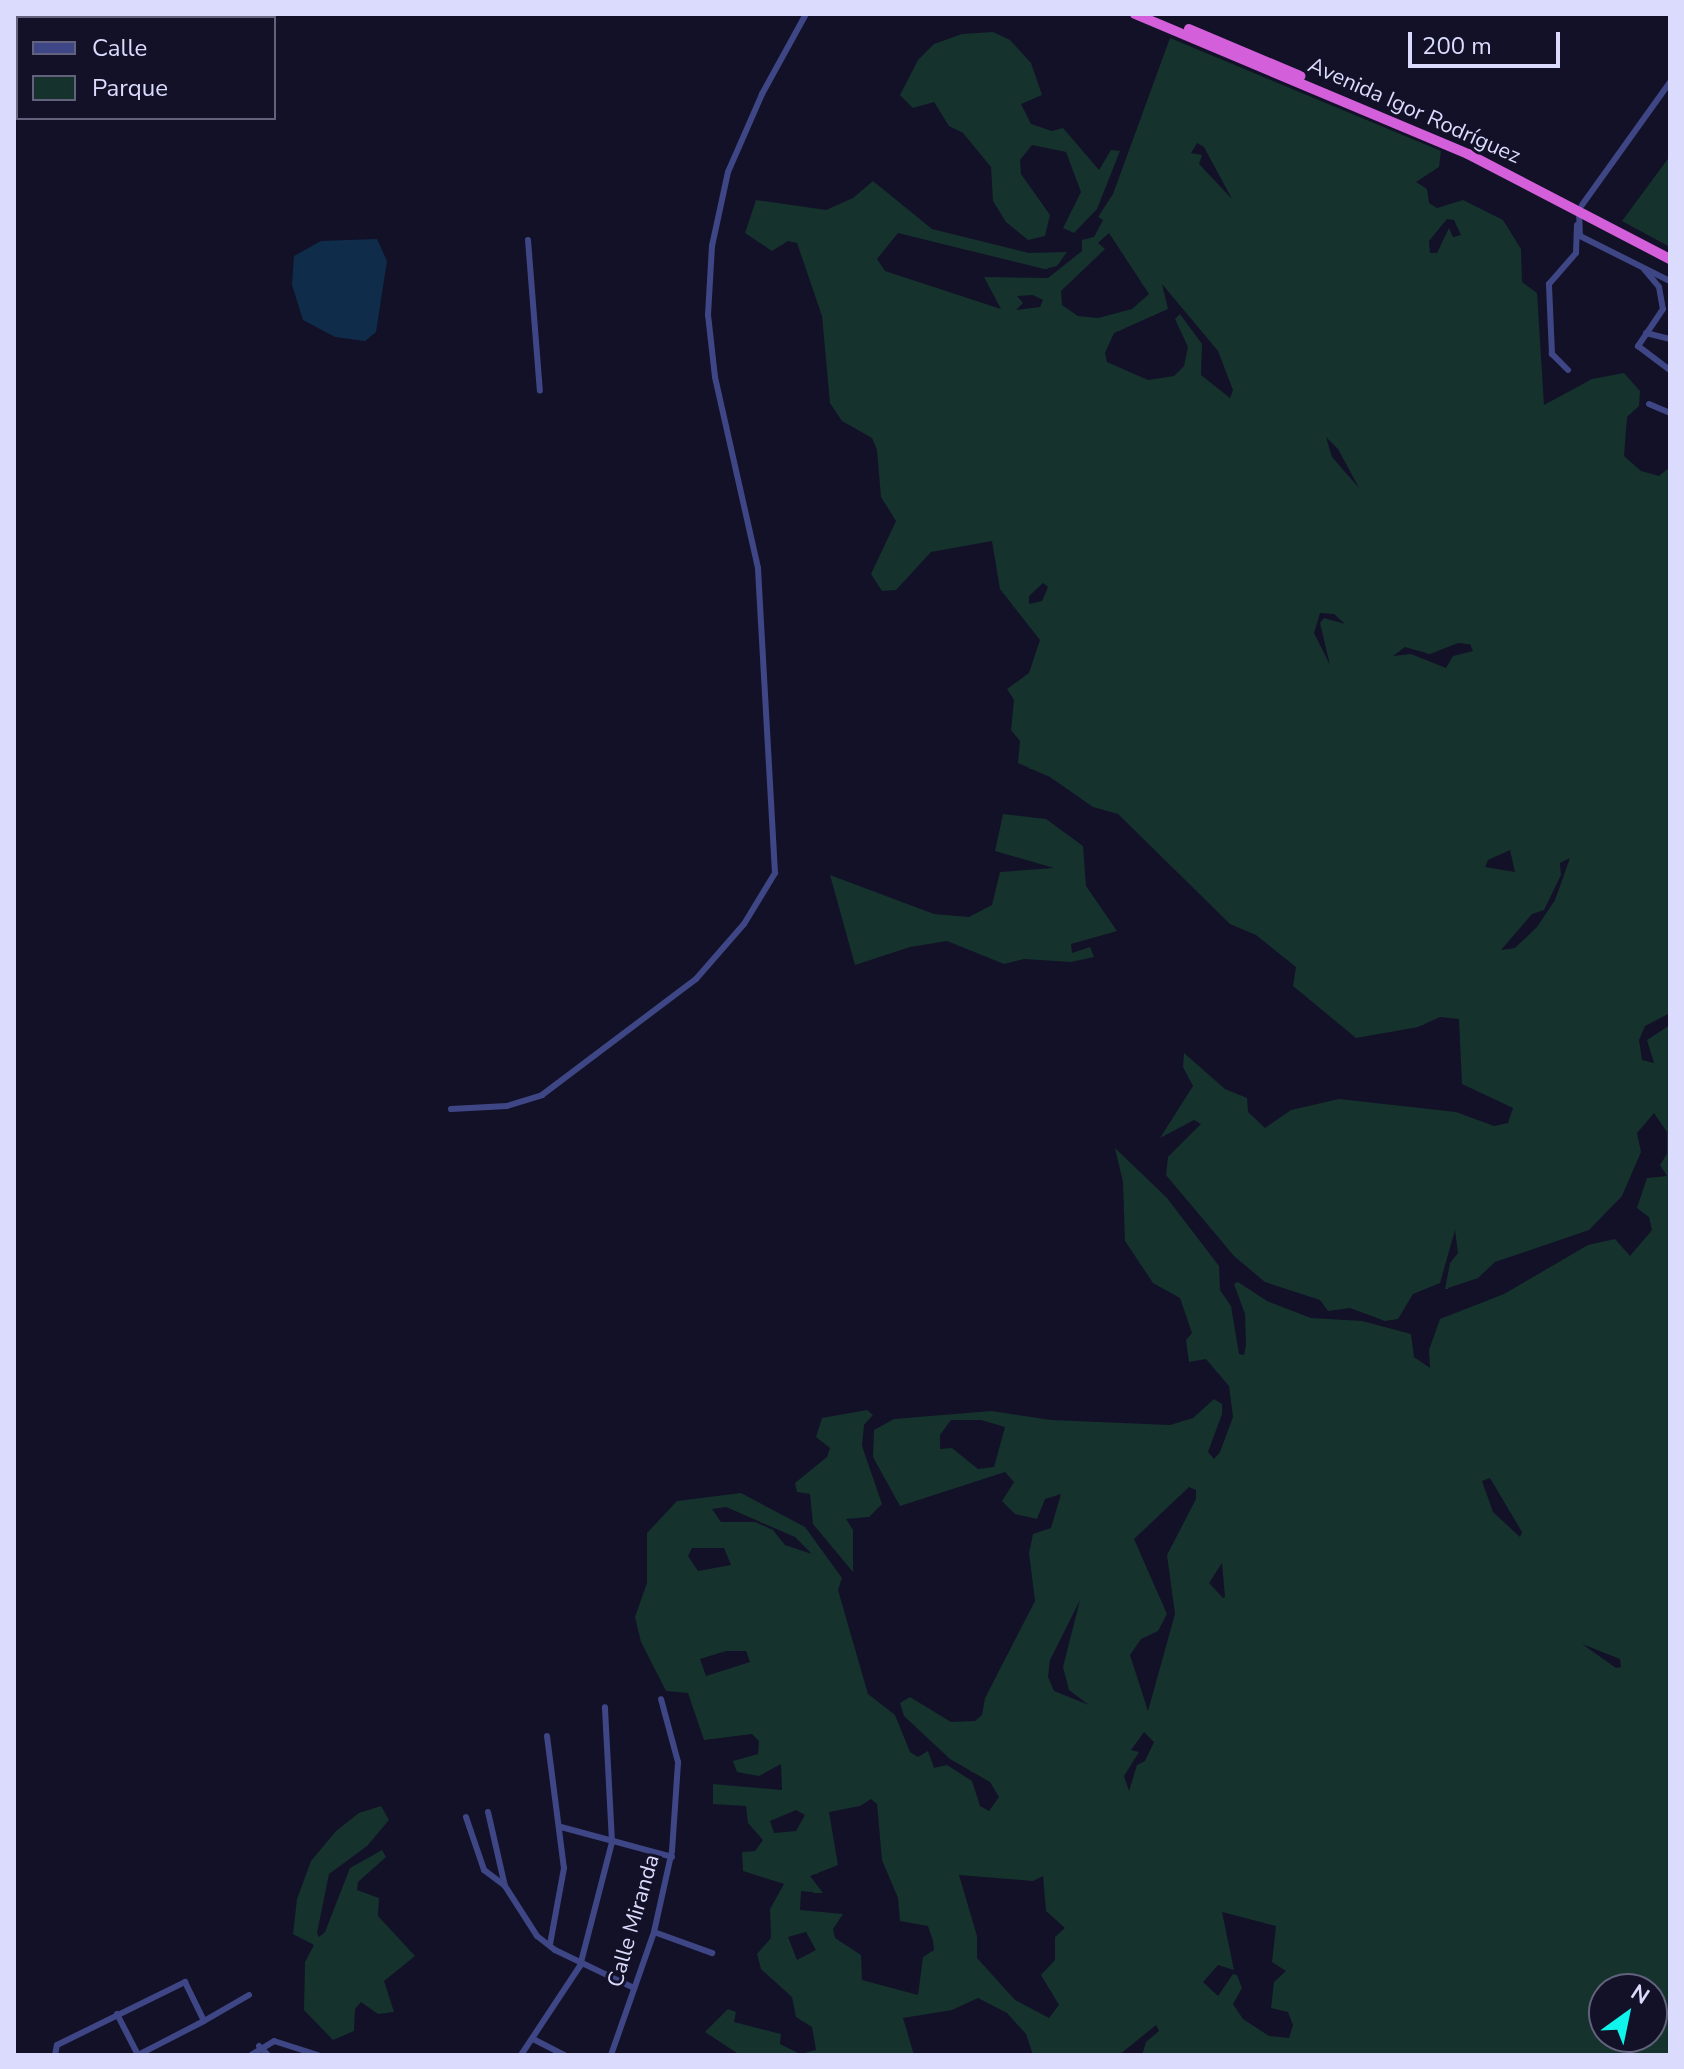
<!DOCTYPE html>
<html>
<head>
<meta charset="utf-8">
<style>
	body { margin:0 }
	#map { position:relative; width:1684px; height:2069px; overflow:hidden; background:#121128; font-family:"Nunito Sans",sans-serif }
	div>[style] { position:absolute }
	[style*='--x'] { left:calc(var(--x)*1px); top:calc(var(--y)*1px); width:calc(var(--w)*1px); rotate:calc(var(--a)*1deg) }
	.green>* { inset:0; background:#15322d }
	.water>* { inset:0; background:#0f2d4a }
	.minor>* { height:6px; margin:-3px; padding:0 3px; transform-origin:3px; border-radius:3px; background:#3e4685 }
	.trunk>* { height:10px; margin:-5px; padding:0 5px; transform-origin:5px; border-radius:5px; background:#d360da }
	span { translate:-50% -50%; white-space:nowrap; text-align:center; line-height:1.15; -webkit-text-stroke:6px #121128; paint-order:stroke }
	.street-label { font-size:22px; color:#dadbfd }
	.frame { position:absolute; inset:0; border:16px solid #dadbfd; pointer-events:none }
	.legend { position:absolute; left:16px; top:16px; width:260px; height:104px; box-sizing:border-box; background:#121128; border:2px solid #62627d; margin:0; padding:10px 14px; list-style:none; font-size:24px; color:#dadbfd }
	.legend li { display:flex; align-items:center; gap:16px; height:40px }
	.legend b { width:40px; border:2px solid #62627d }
	.north { position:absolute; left:1588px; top:1973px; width:80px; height:80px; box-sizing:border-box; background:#121128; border:2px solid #62627d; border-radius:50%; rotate:33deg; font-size:22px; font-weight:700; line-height:32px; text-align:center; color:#dadbfd }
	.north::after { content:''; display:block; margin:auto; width:28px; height:36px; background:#0ff5ec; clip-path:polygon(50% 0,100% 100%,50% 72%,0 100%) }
	.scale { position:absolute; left:1408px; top:32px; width:152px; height:36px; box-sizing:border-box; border:4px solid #dadbfd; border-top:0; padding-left:10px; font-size:24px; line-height:28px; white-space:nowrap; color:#dadbfd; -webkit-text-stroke:6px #121128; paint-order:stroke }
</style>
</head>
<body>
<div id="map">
	<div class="green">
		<i style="clip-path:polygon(993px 32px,1010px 40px,1031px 63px,1042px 95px,1021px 104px,1031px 124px,1052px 131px,1063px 128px,1099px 170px,1111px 150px,1120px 151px,1097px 209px,1074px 233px,1063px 228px,1081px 192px,1066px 152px,1032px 145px,1020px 160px,1021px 174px,1050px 215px,1045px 236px,1028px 240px,1006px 222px,993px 201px,991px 167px,963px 133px,949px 126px,934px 102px,913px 108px,900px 95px,918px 60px,934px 44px,962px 34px)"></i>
		<i style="clip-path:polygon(evenodd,1170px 38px,1441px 151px,1439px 167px,1416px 182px,1427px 189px,1429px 203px,1437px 208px,1463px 200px,1503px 220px,1521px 249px,1522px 282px,1537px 293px,1544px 405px,1592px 379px,1624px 373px,1640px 391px,1639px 406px,1627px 417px,1624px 456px,1641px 471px,1659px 476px,1670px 467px,1670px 1013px,1645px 1026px,1639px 1040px,1642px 1060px,1654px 1063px,1647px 1040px,1670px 1025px,1670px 2055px,1142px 2055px,1146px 2042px,1159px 2031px,1156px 2025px,1119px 2055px,1033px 2055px,1026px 2034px,1007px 2013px,978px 1998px,952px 2010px,903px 2018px,914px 2055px,740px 2055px,705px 2032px,728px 2009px,736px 2012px,734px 2022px,781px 2034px,780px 2044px,800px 2054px,816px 2050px,812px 2027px,796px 2017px,792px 1997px,761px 1969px,757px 1954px,771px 1938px,770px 1909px,784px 1884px,743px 1871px,742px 1852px,755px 1851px,763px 1840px,748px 1823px,746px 1806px,713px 1804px,713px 1784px,782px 1790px,781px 1764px,759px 1776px,737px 1772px,733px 1761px,758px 1754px,759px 1741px,752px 1734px,704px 1740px,688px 1693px,666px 1691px,641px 1642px,635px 1617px,647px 1583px,647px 1533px,677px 1501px,741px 1493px,805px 1527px,842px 1578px,838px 1590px,868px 1694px,895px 1715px,910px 1752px,918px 1757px,928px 1751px,934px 1768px,947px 1765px,972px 1781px,980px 1806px,989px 1811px,999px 1797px,990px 1782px,950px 1759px,904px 1716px,900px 1703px,910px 1697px,951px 1722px,975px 1721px,982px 1715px,985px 1698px,1035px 1601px,1029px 1553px,1033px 1534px,1051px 1528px,1061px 1494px,1045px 1499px,1037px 1519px,1015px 1514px,1002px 1501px,1014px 1482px,1005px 1472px,900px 1506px,873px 1457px,874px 1430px,894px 1419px,991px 1411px,1051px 1420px,1170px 1425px,1193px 1418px,1214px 1399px,1222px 1404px,1222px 1414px,1208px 1452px,1214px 1459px,1220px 1452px,1233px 1417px,1229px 1386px,1206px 1359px,1189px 1362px,1186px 1340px,1192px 1333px,1180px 1298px,1153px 1283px,1125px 1241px,1123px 1182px,1115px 1148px,1167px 1198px,1219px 1266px,1220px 1290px,1231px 1306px,1239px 1354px,1244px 1355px,1246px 1345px,1245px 1314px,1234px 1284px,1238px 1282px,1267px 1301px,1311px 1318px,1362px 1321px,1411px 1334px,1414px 1357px,1430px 1368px,1429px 1350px,1440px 1319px,1504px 1294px,1588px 1245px,1615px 1239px,1630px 1256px,1652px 1230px,1649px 1217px,1637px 1208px,1647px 1178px,1667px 1176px,1660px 1165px,1667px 1154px,1667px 1132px,1654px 1113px,1637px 1133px,1641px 1152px,1622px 1196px,1589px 1230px,1495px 1262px,1478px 1278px,1445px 1289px,1450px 1263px,1458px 1253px,1455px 1230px,1440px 1283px,1413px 1294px,1398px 1319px,1385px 1321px,1350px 1308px,1328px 1311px,1320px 1300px,1265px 1282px,1234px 1256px,1166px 1175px,1168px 1157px,1201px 1124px,1194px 1120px,1160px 1138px,1193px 1086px,1183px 1067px,1184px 1053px,1225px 1089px,1247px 1098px,1248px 1112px,1265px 1128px,1291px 1110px,1339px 1099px,1456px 1112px,1494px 1126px,1508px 1123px,1513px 1108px,1462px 1084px,1459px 1019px,1440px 1017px,1418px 1027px,1356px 1038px,1293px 986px,1296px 967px,1256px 935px,1230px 924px,1118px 814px,1093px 807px,1050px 777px,1018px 763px,1020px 741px,1011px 730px,1014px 700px,1007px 689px,1029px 673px,1040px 640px,1000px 589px,992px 541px,931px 552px,896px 590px,882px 591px,871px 574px,896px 521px,881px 497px,877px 450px,872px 438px,842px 421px,830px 403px,822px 316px,797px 243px,788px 241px,772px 251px,745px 233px,756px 200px,826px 210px,853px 198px,873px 181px,932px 229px,1029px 253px,1067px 252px,1057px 266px,1044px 269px,898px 233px,877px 259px,885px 271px,1001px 309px,984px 277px,1048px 278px,1082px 251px,1082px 240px,1094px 237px,1103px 220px,1098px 217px,1113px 194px,1170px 38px,1197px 143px,1204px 147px,1232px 199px,1199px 164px,1202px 155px,1191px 153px,1197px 143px,1170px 38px,1447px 219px,1454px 220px,1461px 235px,1453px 237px,1449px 228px,1437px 253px,1430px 253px,1429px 241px,1447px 219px,1170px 38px,1109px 233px,1149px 294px,1132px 309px,1098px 318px,1078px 316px,1062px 305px,1061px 291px,1105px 249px,1098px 243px,1109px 233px,1170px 38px,1162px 284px,1218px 351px,1233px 390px,1230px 398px,1201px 375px,1202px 344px,1180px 314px,1175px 319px,1188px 347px,1184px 366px,1174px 376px,1148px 380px,1107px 362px,1105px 353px,1114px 333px,1168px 309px,1162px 284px,1170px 38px,1033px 295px,1043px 300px,1040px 307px,1016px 310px,1023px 303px,1017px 296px,1033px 295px,1170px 38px,1326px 437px,1338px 449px,1359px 488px,1332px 457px,1326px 437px,1170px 38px,1043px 583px,1048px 587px,1042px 601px,1029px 604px,1029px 596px,1043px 583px,1170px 38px,1320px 613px,1334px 614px,1345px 624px,1324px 618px,1320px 623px,1330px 665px,1314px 633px,1320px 613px,1170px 38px,1458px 643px,1470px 644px,1473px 651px,1453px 656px,1446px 668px,1411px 654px,1393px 656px,1405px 647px,1430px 654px,1458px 643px,1170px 38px,1510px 850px,1515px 872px,1485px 867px,1488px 860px,1510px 850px,1170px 38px,1570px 858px,1555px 900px,1537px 927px,1515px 948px,1501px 950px,1532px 914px,1544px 910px,1561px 875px,1560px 863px,1570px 858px,1170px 38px,951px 1420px,981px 1420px,1005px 1427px,994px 1467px,978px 1469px,952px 1448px,940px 1449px,940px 1435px,951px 1420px,1170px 38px,1490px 1478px,1522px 1532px,1520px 1537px,1493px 1512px,1482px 1481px,1490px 1478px,1170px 38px,1189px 1487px,1196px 1490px,1196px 1499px,1167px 1555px,1175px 1614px,1148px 1711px,1130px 1655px,1141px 1639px,1158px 1631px,1167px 1614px,1134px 1539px,1189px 1487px,1170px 38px,726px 1507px,795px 1537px,812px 1554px,785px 1545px,773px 1530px,755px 1522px,721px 1522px,712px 1509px,726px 1507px,1170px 38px,692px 1548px,724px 1548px,731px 1565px,698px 1571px,688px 1556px,692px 1548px,1170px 38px,1222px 1563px,1225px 1597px,1223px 1598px,1209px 1583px,1222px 1563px,1170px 38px,1080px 1600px,1063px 1667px,1069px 1690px,1089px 1705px,1054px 1691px,1048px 1677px,1050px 1660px,1080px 1600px,1170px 38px,1582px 1644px,1620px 1659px,1621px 1667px,1616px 1668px,1582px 1644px,1170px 38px,726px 1651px,746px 1651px,750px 1662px,706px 1676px,700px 1659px,726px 1651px,1170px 38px,1144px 1732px,1154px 1742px,1145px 1761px,1137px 1765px,1129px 1791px,1124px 1776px,1139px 1752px,1131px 1750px,1144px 1732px,1170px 38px,871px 1799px,877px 1804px,882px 1860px,898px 1898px,900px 1921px,928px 1926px,933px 1941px,934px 1950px,923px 1957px,918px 1995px,862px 1980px,861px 1955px,835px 1938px,833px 1929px,843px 1914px,800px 1910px,801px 1891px,823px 1893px,810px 1876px,838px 1865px,829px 1812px,860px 1806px,871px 1799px,1170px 38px,796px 1810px,805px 1815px,796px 1831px,774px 1833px,770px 1821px,796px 1810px,1170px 38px,959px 1875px,1033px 1881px,1043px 1876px,1046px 1911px,1065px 1928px,1055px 1937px,1055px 1960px,1041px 1975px,1059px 2005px,1049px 2018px,1015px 2000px,977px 1958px,977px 1936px,959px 1875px,1170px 38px,1222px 1912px,1276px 1926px,1272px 1962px,1286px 1971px,1274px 1982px,1271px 2008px,1288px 2012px,1293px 2025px,1289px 2038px,1269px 2036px,1243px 2019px,1233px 2004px,1242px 1988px,1237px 1975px,1233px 1974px,1218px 1996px,1203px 1982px,1218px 1965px,1234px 1970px,1222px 1912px,1170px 38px,806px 1932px,816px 1950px,797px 1960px,788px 1937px,806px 1932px,1170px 38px,1652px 1989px,1652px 2037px,1604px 2037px,1604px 1989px,1652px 1989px)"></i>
		<i style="clip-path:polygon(1670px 156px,1670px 247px,1622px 221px)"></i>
		<i style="clip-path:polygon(1003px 814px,1046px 819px,1083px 846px,1086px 886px,1117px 931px,1071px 944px,1072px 953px,1090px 947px,1094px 957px,1071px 962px,1024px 959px,1004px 964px,947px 941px,910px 947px,855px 965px,830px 875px,934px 914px,969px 917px,992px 905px,1000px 872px,1054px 868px,995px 851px)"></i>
		<i style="clip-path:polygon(867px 1410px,873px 1415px,864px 1425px,862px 1446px,882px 1504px,869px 1517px,846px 1519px,853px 1530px,853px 1572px,813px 1524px,810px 1494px,797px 1492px,795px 1483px,827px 1457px,830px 1448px,816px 1437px,822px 1418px)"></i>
		<i style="clip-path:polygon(381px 1806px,389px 1820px,367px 1846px,329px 1874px,317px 1933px,319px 1937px,325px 1932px,350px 1868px,382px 1850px,386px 1857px,358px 1882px,357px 1890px,379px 1898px,378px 1916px,415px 1956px,384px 1981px,394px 2012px,378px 2014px,361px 2002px,355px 2009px,354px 2031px,333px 2040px,304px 2010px,305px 1962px,314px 1945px,293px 1934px,297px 1899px,311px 1861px,336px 1831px,359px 1813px)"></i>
	</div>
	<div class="water">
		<i style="clip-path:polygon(377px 239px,387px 261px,376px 332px,365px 341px,335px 337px,303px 320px,292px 285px,294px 256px,321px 241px)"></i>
	</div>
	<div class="minor">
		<i style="--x:1582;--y:205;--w:151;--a:-54.4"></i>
		<i style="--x:1579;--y:210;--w:26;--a:88"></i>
		<i style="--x:1580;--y:236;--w:101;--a:26.6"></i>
		<i style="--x:528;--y:240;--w:151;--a:85.5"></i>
		<i style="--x:1644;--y:269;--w:23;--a:50"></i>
		<i style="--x:1659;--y:287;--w:22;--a:80"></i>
		<i style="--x:1663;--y:309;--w:45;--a:124"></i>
		<i style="--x:1638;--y:346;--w:40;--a:37"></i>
		<i style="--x:1646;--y:333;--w:25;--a:14"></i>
		<i style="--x:1568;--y:370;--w:23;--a:-135"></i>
		<i style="--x:1552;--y:354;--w:70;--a:-92.5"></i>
		<i style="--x:1549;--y:284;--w:41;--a:-48.9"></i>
		<i style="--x:1576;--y:253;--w:28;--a:-88"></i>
		<i style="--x:1649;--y:404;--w:23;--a:23"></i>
		<i style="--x:451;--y:1109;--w:56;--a:-3.1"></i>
		<i style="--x:507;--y:1106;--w:37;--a:-17"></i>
		<i style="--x:542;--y:1095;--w:193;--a:-37"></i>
		<i style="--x:696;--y:979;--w:73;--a:-48.9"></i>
		<i style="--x:744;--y:924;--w:60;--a:-58.7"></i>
		<i style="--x:775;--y:873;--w:305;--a:-93.2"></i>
		<i style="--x:758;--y:568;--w:196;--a:-102.7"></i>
		<i style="--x:715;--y:377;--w:62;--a:-96.4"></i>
		<i style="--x:708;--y:315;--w:69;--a:-86.7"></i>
		<i style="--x:712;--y:246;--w:76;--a:-77.8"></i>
		<i style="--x:728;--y:172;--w:85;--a:-66.4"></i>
		<i style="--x:762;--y:94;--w:91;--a:-61.2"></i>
		<i style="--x:547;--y:1736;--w:133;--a:82.7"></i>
		<i style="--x:564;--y:1868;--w:77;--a:100.4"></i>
		<i style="--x:488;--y:1812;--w:76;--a:77.1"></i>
		<i style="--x:466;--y:1817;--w:56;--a:71.2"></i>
		<i style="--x:484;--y:1870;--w:26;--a:37"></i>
		<i style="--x:505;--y:1886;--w:59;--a:57.4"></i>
		<i style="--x:537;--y:1936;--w:23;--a:38"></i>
		<i style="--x:555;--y:1950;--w:88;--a:25.7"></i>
		<i style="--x:561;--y:1827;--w:115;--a:15.1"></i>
		<i style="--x:654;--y:1932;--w:62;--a:19.9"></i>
		<i style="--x:117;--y:2014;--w:46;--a:62.9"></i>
		<i style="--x:204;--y:2021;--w:52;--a:-30"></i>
		<i style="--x:533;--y:2039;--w:36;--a:27"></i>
		<i style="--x:259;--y:2046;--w:13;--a:45"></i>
		<i style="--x:55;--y:2055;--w:10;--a:-79"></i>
		<i style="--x:57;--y:2045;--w:143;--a:-26.2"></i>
		<i style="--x:185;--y:1982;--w:43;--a:64"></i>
		<i style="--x:204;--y:2021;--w:74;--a:152.7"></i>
		<i style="--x:251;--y:2055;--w:27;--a:-31"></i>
		<i style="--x:274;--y:2041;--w:46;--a:17.7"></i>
		<i style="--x:521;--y:2055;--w:107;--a:-56.5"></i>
		<i style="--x:580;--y:1966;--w:128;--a:-75.5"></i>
		<i style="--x:612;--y:1842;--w:135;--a:-93"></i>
		<i style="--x:611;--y:2055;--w:130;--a:-70.7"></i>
		<i style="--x:654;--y:1932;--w:83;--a:-77.5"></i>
		<i style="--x:672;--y:1851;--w:89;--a:-86.1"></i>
		<i style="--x:678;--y:1762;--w:65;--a:-105.1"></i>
	</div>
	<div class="trunk">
		<i style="--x:24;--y:14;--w:19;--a:12"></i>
		<i style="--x:1135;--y:14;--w:361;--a:22.8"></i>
		<i style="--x:1468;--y:154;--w:228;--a:27.5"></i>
		<i style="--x:77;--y:18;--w:37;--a:-6"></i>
		<i style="--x:148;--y:18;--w:45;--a:-5.1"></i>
		<i style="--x:1189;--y:29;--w:121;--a:22.9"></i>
		<i style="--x:14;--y:30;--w:4;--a:0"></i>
	</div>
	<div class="street-label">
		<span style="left:1414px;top:111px;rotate:24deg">Avenida Igor Rodríguez</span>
		<span style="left:634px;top:1921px;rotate:-74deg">Calle Miranda</span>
	</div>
	<div class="frame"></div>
	<ul class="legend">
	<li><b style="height:10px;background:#3e4685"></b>Calle</li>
	<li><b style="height:22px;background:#15322d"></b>Parque</li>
	</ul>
	<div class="north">N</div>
	<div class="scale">200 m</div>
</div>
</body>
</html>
